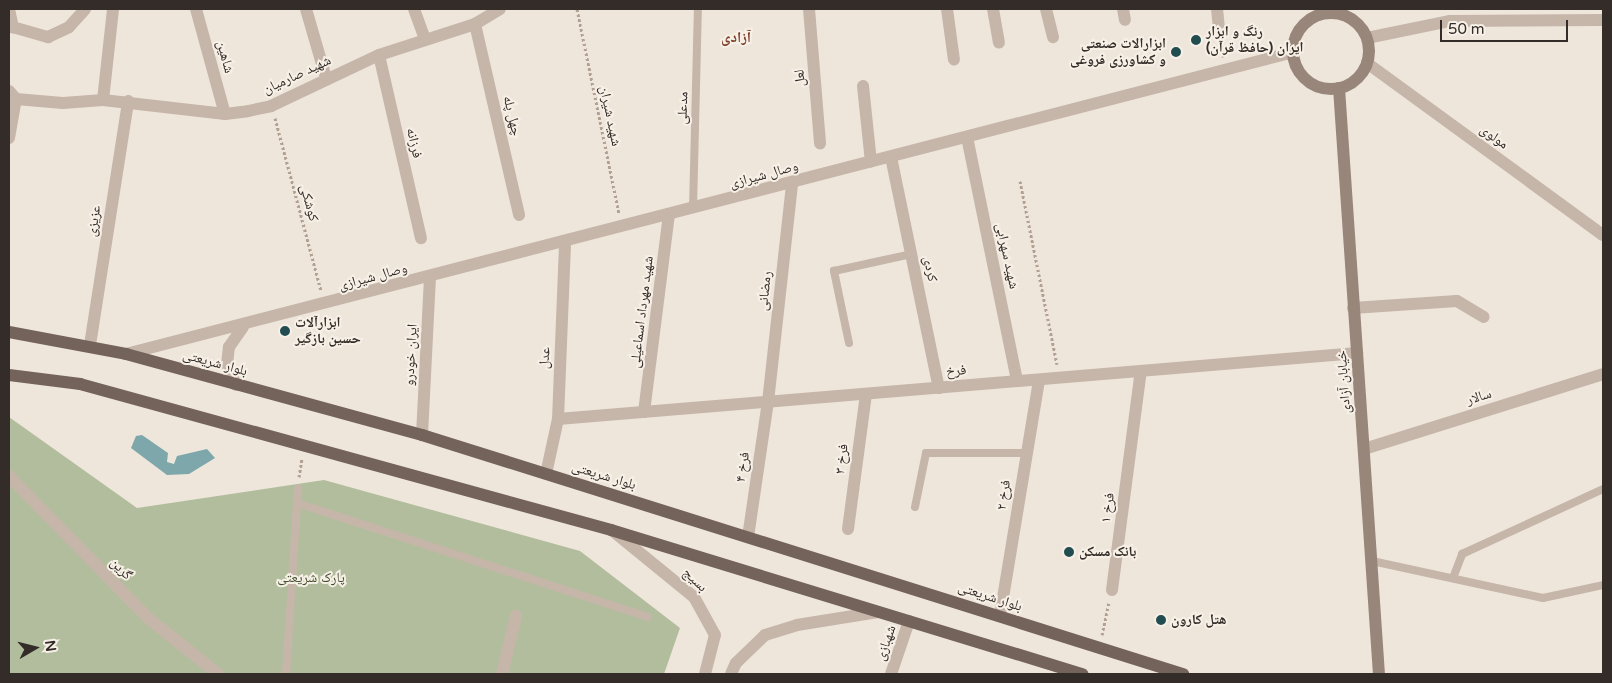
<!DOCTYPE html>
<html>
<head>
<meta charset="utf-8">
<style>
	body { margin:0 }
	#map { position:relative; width:1612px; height:683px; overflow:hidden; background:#efe6db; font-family:"Varela Round","Noto Naskh Arabic",sans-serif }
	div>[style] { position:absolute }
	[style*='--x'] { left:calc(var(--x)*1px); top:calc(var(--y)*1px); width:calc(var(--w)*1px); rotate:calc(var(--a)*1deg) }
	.green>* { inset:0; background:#b2bd9d }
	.water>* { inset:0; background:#7da7aa }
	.path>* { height:3px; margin-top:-1.5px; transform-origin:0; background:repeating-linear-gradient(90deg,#b2a193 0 2.5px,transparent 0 5px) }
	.service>* { height:8px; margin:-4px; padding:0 4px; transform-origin:4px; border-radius:4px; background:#c6b6a9 }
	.minor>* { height:12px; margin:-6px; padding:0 6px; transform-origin:6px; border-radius:6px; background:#c6b6a9 }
	.tertiary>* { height:12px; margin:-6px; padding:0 6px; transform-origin:6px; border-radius:6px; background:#c6b6a9 }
	.secondary>* { height:12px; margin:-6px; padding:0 6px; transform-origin:6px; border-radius:6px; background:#99867a }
	.secondary>.ring { margin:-6px; padding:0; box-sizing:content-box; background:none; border:12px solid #99867a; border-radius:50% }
	.primary>* { height:12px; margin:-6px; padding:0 6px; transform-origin:6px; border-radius:6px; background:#74635a }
	.dots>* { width:14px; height:14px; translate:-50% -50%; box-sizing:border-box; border:2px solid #f7f0e7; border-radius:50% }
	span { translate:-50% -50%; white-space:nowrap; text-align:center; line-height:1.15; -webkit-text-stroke:4px #f7f0e7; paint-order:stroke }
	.poi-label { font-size:14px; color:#342c28; font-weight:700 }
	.left { translate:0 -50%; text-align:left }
	.right { translate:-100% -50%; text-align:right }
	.street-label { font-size:14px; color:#342c28 }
	.park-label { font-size:14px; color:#43502e }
	.neighbourhood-label { font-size:15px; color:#7b3d28; font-weight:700 }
	.frame { position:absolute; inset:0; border:10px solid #342c28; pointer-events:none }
	.north { position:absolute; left:10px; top:623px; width:50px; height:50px; -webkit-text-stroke:4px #f7f0e7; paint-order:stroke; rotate:82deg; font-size:14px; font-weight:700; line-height:20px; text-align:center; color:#342c28 }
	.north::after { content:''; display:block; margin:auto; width:18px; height:22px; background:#342c28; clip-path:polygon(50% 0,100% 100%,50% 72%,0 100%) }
	.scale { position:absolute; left:1440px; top:20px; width:128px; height:22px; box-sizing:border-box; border:2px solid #342c28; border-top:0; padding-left:6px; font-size:15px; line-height:18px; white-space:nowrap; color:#342c28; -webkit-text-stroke:4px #f7f0e7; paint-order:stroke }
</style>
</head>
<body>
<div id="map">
	<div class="green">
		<i style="clip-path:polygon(9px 417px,137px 508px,324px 480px,580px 551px,680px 628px,664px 674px,9px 674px)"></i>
	</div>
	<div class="water">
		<i style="clip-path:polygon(142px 435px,168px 453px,167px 462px,174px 464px,177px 456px,207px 449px,215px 458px,189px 474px,167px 475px,131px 448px,136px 436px)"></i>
	</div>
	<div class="path">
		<i style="--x:577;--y:9;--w:209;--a:78.4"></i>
		<i style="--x:1221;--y:41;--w:16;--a:83"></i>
		<i style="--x:275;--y:118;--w:179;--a:75.1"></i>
		<i style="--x:1020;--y:181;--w:187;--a:78.6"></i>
		<i style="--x:299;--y:477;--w:19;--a:-81"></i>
		<i style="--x:1102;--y:635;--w:34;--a:-78"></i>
	</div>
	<div class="service">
		<i style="--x:693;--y:209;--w:200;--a:-88.6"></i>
		<i style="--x:849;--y:343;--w:74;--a:-101.8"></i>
		<i style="--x:834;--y:271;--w:79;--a:-12.4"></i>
		<i style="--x:297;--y:503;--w:369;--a:18"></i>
		<i style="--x:915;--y:507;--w:55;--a:-78.5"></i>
		<i style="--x:926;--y:453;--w:100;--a:0"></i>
		<i style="--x:1372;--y:561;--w:175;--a:12.2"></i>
		<i style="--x:1543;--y:598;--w:61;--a:-12.2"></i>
		<i style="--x:1453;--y:578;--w:26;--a:-69"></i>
		<i style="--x:1462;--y:554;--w:155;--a:-24.7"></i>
		<i style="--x:286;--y:674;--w:186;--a:-86.3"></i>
	</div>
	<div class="minor">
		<i style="--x:9;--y:9;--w:19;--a:78"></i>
		<i style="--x:196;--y:9;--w:109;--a:74.6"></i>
		<i style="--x:306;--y:9;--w:72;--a:73.8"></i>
		<i style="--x:414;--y:9;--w:32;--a:70"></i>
		<i style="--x:809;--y:9;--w:135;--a:85.3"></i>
		<i style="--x:947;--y:9;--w:51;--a:82.2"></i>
		<i style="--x:993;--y:9;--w:34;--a:80"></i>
		<i style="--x:1046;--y:9;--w:29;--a:76"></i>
		<i style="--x:1123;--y:9;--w:11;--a:80"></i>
		<i style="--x:1217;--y:9;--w:18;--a:84"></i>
		<i style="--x:475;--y:24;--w:196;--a:77"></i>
		<i style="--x:9;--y:26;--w:41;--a:15.8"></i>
		<i style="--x:48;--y:37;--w:23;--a:-25"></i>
		<i style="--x:69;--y:27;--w:24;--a:-48"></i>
		<i style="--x:379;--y:55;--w:188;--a:77.1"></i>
		<i style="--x:863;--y:86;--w:76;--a:84"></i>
		<i style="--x:103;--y:100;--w:92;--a:-83.7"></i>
		<i style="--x:967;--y:137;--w:249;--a:78.4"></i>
		<i style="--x:9;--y:138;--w:40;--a:-80"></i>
		<i style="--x:891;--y:157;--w:236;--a:78.3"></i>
		<i style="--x:1353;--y:308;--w:104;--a:-3.9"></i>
		<i style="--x:1457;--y:301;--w:31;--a:31"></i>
		<i style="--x:90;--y:345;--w:247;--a:-81.1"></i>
		<i style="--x:644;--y:412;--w:199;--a:-82.8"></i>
		<i style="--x:558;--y:419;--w:802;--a:-4.72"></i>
		<i style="--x:422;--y:435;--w:157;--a:-87.1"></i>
		<i style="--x:1364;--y:449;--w:250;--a:-17.4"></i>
		<i style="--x:546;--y:474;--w:56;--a:-77.7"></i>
		<i style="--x:558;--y:419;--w:176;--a:-87.7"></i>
		<i style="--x:9;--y:476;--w:199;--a:45.6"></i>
		<i style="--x:148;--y:618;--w:90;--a:38.7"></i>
		<i style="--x:848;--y:529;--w:136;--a:-82.4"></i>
		<i style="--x:748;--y:537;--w:136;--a:-81.6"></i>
		<i style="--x:768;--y:402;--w:220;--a:-83.7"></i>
		<i style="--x:1112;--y:590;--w:221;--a:-82.5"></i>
		<i style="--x:1000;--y:616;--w:239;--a:-80.6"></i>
		<i style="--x:502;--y:674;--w:60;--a:-76.4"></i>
		<i style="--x:891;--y:674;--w:56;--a:-71.2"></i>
	</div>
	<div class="tertiary">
		<i style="--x:1367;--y:38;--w:85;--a:-11.6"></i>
		<i style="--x:1450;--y:21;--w:153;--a:-0.4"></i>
		<i style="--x:1367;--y:63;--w:292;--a:36.1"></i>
		<i style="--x:9;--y:91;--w:11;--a:49"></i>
		<i style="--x:16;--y:99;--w:47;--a:4.9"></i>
		<i style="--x:63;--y:103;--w:40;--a:-4.3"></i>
		<i style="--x:103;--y:100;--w:123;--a:6.5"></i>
		<i style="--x:225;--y:114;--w:23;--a:-7"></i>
		<i style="--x:248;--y:111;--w:24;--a:-12"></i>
		<i style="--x:271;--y:106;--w:119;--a:-25.3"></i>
		<i style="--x:379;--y:55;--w:101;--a:-17.9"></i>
		<i style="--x:475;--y:24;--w:29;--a:-31"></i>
		<i style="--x:126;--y:354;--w:1206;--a:-14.5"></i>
		<i style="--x:236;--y:385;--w:22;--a:-114"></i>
		<i style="--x:227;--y:365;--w:18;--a:-84"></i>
		<i style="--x:229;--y:347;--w:24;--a:-55"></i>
		<i style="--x:613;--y:531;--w:104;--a:39.2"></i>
		<i style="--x:694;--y:597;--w:43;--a:61.1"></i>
		<i style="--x:715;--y:635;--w:40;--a:104.4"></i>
		<i style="--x:731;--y:674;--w:12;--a:-66"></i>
		<i style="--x:736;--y:663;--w:40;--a:-44"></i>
		<i style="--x:765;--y:635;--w:34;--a:-17"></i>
		<i style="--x:797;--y:625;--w:82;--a:-9.1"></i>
	</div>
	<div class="secondary">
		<i class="ring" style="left:1293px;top:13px;width:64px;height:64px"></i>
		<i style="--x:1339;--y:88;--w:587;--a:86.1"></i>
	</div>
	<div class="primary">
		<i style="--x:9;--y:332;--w:119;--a:10.6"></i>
		<i style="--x:126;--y:354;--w:307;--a:15.3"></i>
		<i style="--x:422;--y:435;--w:798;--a:17.44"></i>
		<i style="--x:9;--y:375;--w:72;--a:7.2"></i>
		<i style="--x:80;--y:384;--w:551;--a:15.37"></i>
		<i style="--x:611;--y:530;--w:493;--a:17"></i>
	</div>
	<div class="dots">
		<i style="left:1196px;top:40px;background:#214d51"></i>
		<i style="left:1176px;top:52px;background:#214d51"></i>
		<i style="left:285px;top:331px;background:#214d51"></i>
		<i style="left:1069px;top:552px;background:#214d51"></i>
		<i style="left:1161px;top:620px;background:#214d51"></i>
	</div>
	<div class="poi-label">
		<span class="left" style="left:1206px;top:40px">رنگ و ابزار<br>ایران (حافظ قرآن)</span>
		<span class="right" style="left:1166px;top:52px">ابزارالات صنعتی<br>و کشاورزی فروغی</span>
		<span class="left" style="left:295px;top:331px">ابزارآلات<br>حسین بازگیر</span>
		<span class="left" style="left:1079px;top:552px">بانک مسکن</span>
		<span class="left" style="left:1171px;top:620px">هتل کارون</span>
	</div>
	<div class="street-label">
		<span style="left:225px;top:57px;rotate:75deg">شاهين</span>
		<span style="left:297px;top:75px;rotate:-25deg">شهید صارمیان</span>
		<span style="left:800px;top:78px;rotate:-94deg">لعل</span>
		<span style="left:683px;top:108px;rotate:-88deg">مدعلی</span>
		<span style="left:512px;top:116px;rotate:77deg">چهل پله</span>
		<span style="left:610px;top:116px;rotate:78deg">شهید شیران</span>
		<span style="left:1494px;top:137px;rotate:36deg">مولوی</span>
		<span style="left:414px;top:143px;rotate:77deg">فرزانه</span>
		<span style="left:764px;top:175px;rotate:-15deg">وصال شیرازی</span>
		<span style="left:309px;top:203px;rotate:75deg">کوشکی</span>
		<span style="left:94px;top:221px;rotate:-81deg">عزیزی</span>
		<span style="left:1007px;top:256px;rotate:78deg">شهید سهرابی</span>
		<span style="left:930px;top:269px;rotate:78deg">کردی</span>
		<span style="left:373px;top:277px;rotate:-15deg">وصال شیرازی</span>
		<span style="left:765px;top:291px;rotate:-84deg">رمضانی</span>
		<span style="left:642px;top:312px;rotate:-83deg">شهید مهرداد اسماعیلی</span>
		<span style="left:411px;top:355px;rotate:-87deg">ایران خودرو</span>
		<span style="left:545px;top:358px;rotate:-87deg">عدل</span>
		<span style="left:215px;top:363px;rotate:15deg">بلوار شریعتی</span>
		<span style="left:956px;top:371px;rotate:-5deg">فرخ</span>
		<span style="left:1344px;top:382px;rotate:-94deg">خیابان آزادی</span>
		<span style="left:1479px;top:397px;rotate:-17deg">سالار</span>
		<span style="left:842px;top:459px;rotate:-83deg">فرخ ۳</span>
		<span style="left:743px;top:467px;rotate:-81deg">فرخ ۴</span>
		<span style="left:604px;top:476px;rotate:17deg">بلوار شریعتی</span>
		<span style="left:1004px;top:495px;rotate:-81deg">فرخ ۲</span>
		<span style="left:1108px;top:508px;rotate:-82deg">فرخ ۱</span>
		<span style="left:121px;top:569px;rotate:46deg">گرین</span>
		<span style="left:695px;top:580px;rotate:44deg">بسیج</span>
		<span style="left:990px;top:597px;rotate:18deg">بلوار شریعتی</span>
		<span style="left:886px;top:643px;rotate:-71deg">شهبازی</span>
	</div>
	<div class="park-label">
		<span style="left:311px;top:578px">پارک شریعتی</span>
	</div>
	<div class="neighbourhood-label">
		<span style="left:736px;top:38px">آزادی</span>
	</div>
	<div class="frame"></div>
	<div class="north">N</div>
	<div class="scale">50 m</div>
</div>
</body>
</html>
